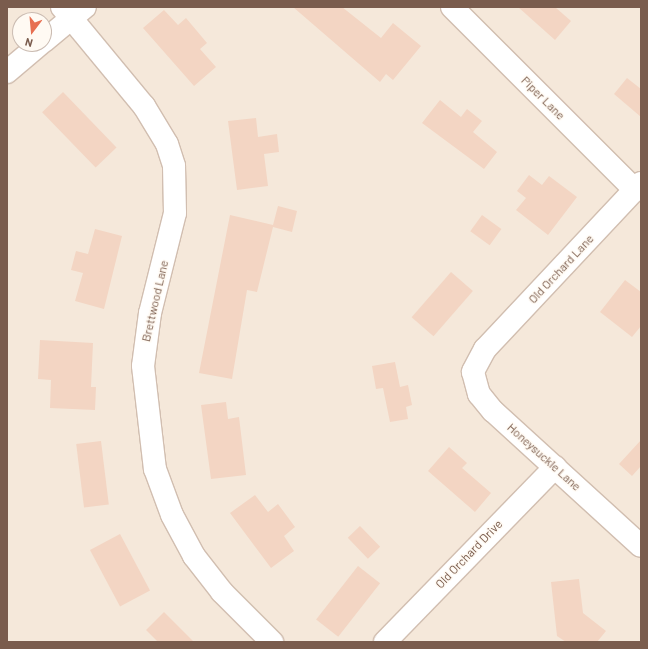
<!DOCTYPE html>
<html>
<head>
<meta charset="utf-8">
<style>
	body { margin:0 }
	#map { position:relative; width:648px; height:649px; overflow:hidden; background:#fdf6ec; font-family:Barlow,sans-serif }
	div>[style] { position:absolute }
	[style*='--x'] { left:calc(var(--x)*1px); top:calc(var(--y)*1px); width:calc(var(--w)*1px); rotate:calc(var(--a)*1deg) }
	.residential>* { inset:0; background:#f5e8da }
	.building>* { inset:0; background:#f3d5c3; transform-origin:0 0 }
	.roads { filter:drop-shadow(1px 0 #d1beb0) drop-shadow(-1px 0 #d1beb0) drop-shadow(0 1px #d1beb0) drop-shadow(0 -1px #d1beb0) }
	.minor>* { height:22px; margin:-11px; padding:0 11px; transform-origin:11px; border-radius:11px; background:#fff }
	span { translate:-50% -50%; white-space:nowrap; text-align:center; line-height:1.15; -webkit-text-stroke:3px #fffaf3; paint-order:stroke }
	.street-label { font-size:12px; color:#7a5c4d }
	.frame { position:absolute; inset:0; border:8px solid #7a5c4d; pointer-events:none }
	.north { position:absolute; left:12px; top:12px; width:40px; height:40px; box-sizing:border-box; background:#fffaf3; border:1px solid #cabbb1; border-radius:50%; rotate:196deg; font-size:11px; font-weight:700; line-height:16px; text-align:center; color:#7a5c4d }
	.north::after { content:''; display:block; margin:auto; width:14px; height:18px; background:#e76f51; clip-path:polygon(50% 0,100% 100%,50% 72%,0 100%) }
</style>
</head>
<body>
<div id="map">
	<div class="residential">
		<i style="clip-path:polygon(evenodd,7px 7px,641px 7px,641px 642px,7px 642px,7px 7px,20px 20px,44px 20px,44px 44px,20px 44px,20px 20px)"></i>
	</div>
	<div class="building">
		<i style="clip-path:polygon(293px 7px,342px 7px,381px 38px,393px 23px,421px 46px,393px 80px,386px 74px,380px 82px)"></i>
		<i style="clip-path:polygon(518px 7px,555px 7px,571px 21px,555px 40px)"></i>
		<i style="clip-path:polygon(164px 10px,178px 25px,186px 18px,207px 43px,200px 49px,216px 67px,194px 86px,143px 28px)"></i>
		<i style="clip-path:polygon(627px 78px,641px 89px,641px 117px,614px 94px)"></i>
		<i style="left:63px;top:92px;width:77px;height:29px;rotate:46deg"></i>
		<i style="clip-path:polygon(440px 100px,461px 117px,467px 109px,482px 121px,473px 132px,497px 152px,484px 169px,422px 123px)"></i>
		<i style="clip-path:polygon(256px 118px,258px 137px,277px 134px,279px 152px,264px 154px,268px 186px,237px 190px,228px 121px)"></i>
		<i style="clip-path:polygon(529px 175px,542px 185px,549px 176px,577px 197px,548px 235px,516px 210px,526px 198px,517px 191px)"></i>
		<i style="clip-path:polygon(278px 206px,297px 211px,292px 232px,273px 227px,257px 292px,247px 290px,232px 379px,199px 373px,230px 215px,273px 225px)"></i>
		<i style="left:482px;top:215px;width:24px;height:20px;rotate:36deg"></i>
		<i style="clip-path:polygon(95px 229px,122px 236px,104px 309px,75px 301px,83px 273px,71px 270px,76px 251px,88px 254px)"></i>
		<i style="left:451px;top:272px;width:29px;height:60px;rotate:41deg"></i>
		<i style="clip-path:polygon(625px 280px,641px 292px,641px 326px,632px 337px,600px 312px)"></i>
		<i style="clip-path:polygon(40px 340px,93px 343px,91px 387px,96px 387px,95px 410px,50px 408px,51px 380px,38px 379px)"></i>
		<i style="clip-path:polygon(395px 362px,400px 387px,408px 385px,412px 405px,406px 407px,408px 419px,390px 422px,383px 388px,376px 389px,372px 366px)"></i>
		<i style="clip-path:polygon(226px 402px,228px 419px,239px 417px,246px 475px,211px 479px,201px 405px)"></i>
		<i style="clip-path:polygon(641px 440px,641px 466px,632px 476px,619px 464px)"></i>
		<i style="left:101px;top:441px;width:64px;height:25px;rotate:83deg"></i>
		<i style="clip-path:polygon(449px 447px,467px 463px,462px 468px,491px 493px,475px 512px,428px 471px)"></i>
		<i style="clip-path:polygon(255px 495px,268px 512px,278px 504px,295px 527px,284px 536px,294px 551px,271px 568px,230px 513px)"></i>
		<i style="left:360px;top:526px;width:29px;height:17px;rotate:46deg"></i>
		<i style="left:120px;top:534px;width:64px;height:34px;rotate:62deg"></i>
		<i style="left:358px;top:566px;width:28px;height:68px;rotate:38deg"></i>
		<i style="clip-path:polygon(579px 579px,583px 613px,606px 631px,597px 642px,566px 642px,557px 636px,551px 582px)"></i>
		<i style="clip-path:polygon(164px 612px,194px 642px,158px 642px,146px 630px)"></i>
	</div>
	<div class="roads">
		<div class="minor">
			<i style="--x:62;--y:7;--w:129;--a:50.4"></i>
			<i style="--x:144;--y:106;--w:44;--a:58.8"></i>
			<i style="--x:167;--y:144;--w:23;--a:72"></i>
			<i style="--x:174;--y:166;--w:47;--a:88.8"></i>
			<i style="--x:175;--y:213;--w:103;--a:104"></i>
			<i style="--x:150;--y:313;--w:53;--a:97.5"></i>
			<i style="--x:143;--y:366;--w:104;--a:83.4"></i>
			<i style="--x:155;--y:469;--w:49;--a:69.7"></i>
			<i style="--x:172;--y:515;--w:47;--a:61.8"></i>
			<i style="--x:194;--y:556;--w:46;--a:52.1"></i>
			<i style="--x:222;--y:592;--w:71;--a:45"></i>
			<i style="--x:452;--y:7;--w:259;--a:45"></i>
			<i style="--x:44;--y:41;--w:53;--a:-39.7"></i>
			<i style="--x:7;--y:72;--w:43;--a:-40.3"></i>
			<i style="--x:641;--y:183;--w:228;--a:133.2"></i>
			<i style="--x:485;--y:349;--w:26;--a:118"></i>
			<i style="--x:473;--y:372;--w:23;--a:75"></i>
			<i style="--x:479;--y:394;--w:22;--a:51"></i>
			<i style="--x:493;--y:411;--w:200;--a:42.4"></i>
			<i style="--x:385;--y:642;--w:244;--a:-45.8"></i>
		</div>
	</div>
	<div class="street-label">
		<span style="left:543px;top:98px;rotate:45deg">Piper Lane</span>
		<span style="left:561px;top:269px;rotate:-47deg">Old Orchard Lane</span>
		<span style="left:155px;top:301px;rotate:-77deg">Brettwood Lane</span>
		<span style="left:544px;top:457px;rotate:42deg">Honeysuckle Lane</span>
		<span style="left:469px;top:554px;rotate:-46deg">Old Orchard Drive</span>
	</div>
	<div class="frame"></div>
	<div class="north">N</div>
</div>
</body>
</html>
